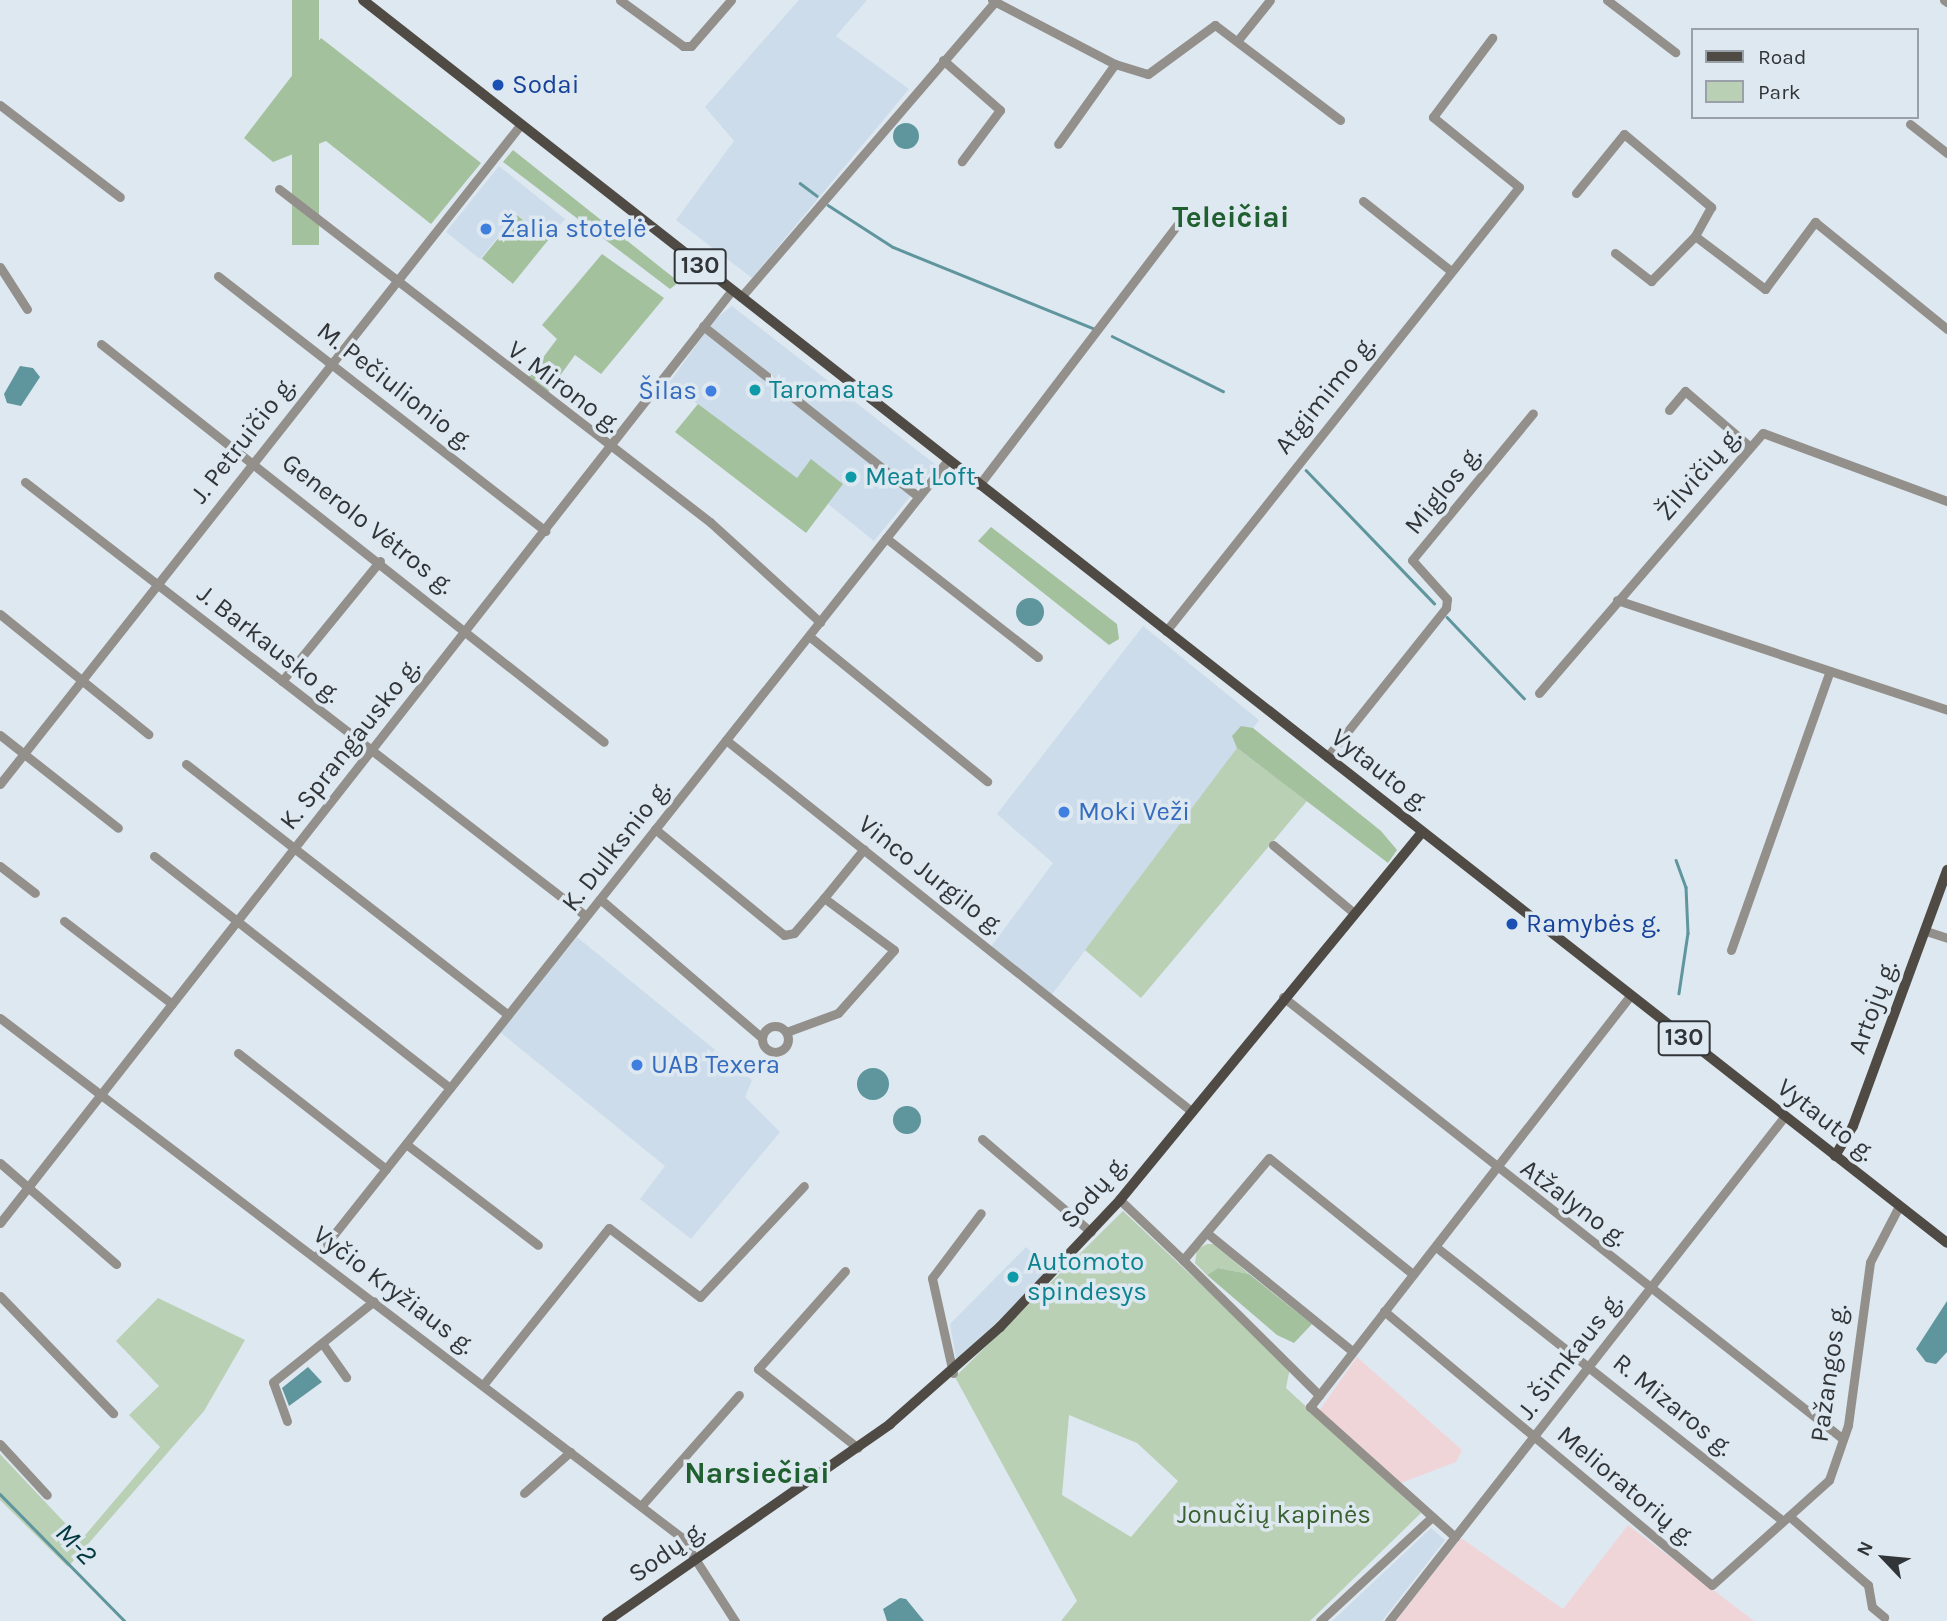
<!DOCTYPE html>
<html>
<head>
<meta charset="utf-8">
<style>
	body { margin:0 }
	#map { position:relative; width:1947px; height:1621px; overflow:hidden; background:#dee8f1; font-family:Karla,sans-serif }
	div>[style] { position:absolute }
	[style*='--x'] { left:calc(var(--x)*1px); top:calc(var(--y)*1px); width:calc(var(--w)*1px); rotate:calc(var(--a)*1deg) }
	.built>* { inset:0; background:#ccdcea }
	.industrial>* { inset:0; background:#f0d5d8 }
	.green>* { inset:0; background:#bad0b5 }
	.forest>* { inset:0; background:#a4c19d; transform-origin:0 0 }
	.water>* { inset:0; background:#5f959c }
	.round { border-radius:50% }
	.stream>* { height:2.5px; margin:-1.25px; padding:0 1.25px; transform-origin:1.25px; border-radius:1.25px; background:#5f959c }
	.minor>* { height:9px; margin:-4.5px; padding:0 4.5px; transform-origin:4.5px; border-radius:4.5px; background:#93908b }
	.minor>.ring { margin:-4.5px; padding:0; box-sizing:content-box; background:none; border:9px solid #93908b; border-radius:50% }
	.major>* { height:10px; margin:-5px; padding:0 5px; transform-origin:5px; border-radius:5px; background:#4f4a43 }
	.dots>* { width:19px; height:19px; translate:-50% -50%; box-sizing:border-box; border:4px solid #dee8f1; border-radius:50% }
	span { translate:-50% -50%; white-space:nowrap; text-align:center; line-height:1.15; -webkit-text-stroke:7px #dee8f1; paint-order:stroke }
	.shield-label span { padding:2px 5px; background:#dee8f1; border:2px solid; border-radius:5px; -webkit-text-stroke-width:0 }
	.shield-label { font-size:24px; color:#313538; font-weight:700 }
	.transit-label { font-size:26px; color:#164399 }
	.left { translate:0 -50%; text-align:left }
	.shop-label { font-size:26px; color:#366cbe }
	.right { translate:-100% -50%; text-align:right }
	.street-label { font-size:26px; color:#313538 }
	.culture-label { font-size:26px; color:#0d838f }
	.park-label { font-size:26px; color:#3a612f }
	.water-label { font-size:28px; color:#023a40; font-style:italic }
	.quarter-label { font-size:30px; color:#205f2f; font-weight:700 }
	.legend { position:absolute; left:1691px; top:28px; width:228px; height:91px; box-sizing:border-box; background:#dee8f1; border:2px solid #99a0a7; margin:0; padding:9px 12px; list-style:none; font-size:21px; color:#313538 }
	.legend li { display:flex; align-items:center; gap:14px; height:35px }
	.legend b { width:35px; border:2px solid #99a0a7 }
	.north { position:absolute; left:1849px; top:1523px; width:70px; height:70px; -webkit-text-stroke:5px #dee8f1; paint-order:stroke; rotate:296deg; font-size:19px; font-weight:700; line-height:28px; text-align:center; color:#313538 }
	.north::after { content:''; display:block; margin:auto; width:24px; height:32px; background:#313538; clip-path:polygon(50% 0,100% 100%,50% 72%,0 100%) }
</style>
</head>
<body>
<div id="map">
	<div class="built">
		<i style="clip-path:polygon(799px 0,867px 0,836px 36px,909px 89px,752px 278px,676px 220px,734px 141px,705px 107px)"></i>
		<i style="clip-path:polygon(499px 166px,565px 219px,549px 239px,517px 214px,480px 259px,446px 232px)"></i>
		<i style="clip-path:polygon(732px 306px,936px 465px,874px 541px,828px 504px,843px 484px,812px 460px,797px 478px,669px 383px,715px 319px)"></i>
		<i style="clip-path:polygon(1143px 626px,1259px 720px,1050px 997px,990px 948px,1053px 863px,997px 814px)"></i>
		<i style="clip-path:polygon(577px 937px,752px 1080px,745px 1097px,780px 1132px,691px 1239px,640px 1199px,665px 1166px,500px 1032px)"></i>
		<i style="clip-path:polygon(1026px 1247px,1051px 1269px,957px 1363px,950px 1324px)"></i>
		<i style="clip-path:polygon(1431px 1528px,1445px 1540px,1382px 1621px,1332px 1621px)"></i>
	</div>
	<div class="industrial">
		<i style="clip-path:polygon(1357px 1357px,1462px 1450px,1456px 1462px,1401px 1483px,1319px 1411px)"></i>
		<i style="clip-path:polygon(1628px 1525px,1754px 1621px,1396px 1621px,1461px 1538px,1563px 1609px)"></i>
	</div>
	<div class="green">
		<i style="clip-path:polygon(1237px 748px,1307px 801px,1141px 998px,1085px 950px)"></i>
		<i style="clip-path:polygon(evenodd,1123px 1211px,1290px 1368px,1286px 1388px,1421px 1513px,1310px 1621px,1061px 1621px,1077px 1601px,955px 1377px,1123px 1211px,1069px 1415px,1137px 1443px,1178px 1481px,1131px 1537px,1062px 1495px,1069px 1415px)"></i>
		<i style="clip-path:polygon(1207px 1244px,1215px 1244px,1249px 1274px,1218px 1268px,1207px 1275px,1195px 1263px,1197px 1249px)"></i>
		<i style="clip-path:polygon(158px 1298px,245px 1340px,204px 1411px,68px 1567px,0 1500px,0 1454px,81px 1540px,160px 1447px,129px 1415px,159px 1386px,116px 1341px)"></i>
	</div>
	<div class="forest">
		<i style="left:292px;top:0;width:27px;height:245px"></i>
		<i style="clip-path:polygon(321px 38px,481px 163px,431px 224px,326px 141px,273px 162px,244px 138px)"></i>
		<i style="clip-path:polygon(513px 150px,679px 282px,670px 289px,503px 162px)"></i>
		<i style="left:517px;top:215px;width:40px;height:56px;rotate:39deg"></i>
		<i style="clip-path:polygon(602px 254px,664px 298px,601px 374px,575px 355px,546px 395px,527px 379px,557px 339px,542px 325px)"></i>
		<i style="clip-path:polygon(698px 404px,797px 478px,811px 459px,843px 484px,806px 533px,675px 432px)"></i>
		<i style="clip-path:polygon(991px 527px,1117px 624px,1119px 639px,1109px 645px,978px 541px)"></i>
		<i style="clip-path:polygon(1241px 726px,1253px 728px,1381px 831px,1397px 850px,1388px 863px,1237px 748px,1232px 736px)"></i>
		<i style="clip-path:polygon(1218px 1268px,1249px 1274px,1312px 1324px,1294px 1343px,1277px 1335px,1207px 1275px)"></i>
	</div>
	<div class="water">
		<i class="round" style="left:893px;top:123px;width:26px;height:26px"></i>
		<i style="clip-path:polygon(20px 366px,33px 368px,40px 377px,21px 406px,7px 403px,4px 394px)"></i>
		<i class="round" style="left:1016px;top:598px;width:28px;height:28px"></i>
		<i class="round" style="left:857px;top:1068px;width:32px;height:32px"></i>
		<i class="round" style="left:893px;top:1106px;width:28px;height:28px"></i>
		<i style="clip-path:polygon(1947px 1301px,1947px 1352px,1936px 1364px,1926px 1362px,1916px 1349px)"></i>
		<i style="clip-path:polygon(308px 1367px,322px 1382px,289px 1406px,282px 1388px)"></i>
		<i style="clip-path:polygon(900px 1598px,906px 1599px,924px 1621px,887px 1621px,883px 1609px)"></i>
	</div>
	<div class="stream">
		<i style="--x:800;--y:183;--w:21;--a:37"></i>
		<i style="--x:828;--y:205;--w:77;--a:32.9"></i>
		<i style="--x:893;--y:247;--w:218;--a:22.1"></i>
		<i style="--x:1112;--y:336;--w:124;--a:26.4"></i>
		<i style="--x:1306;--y:470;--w:185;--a:46.1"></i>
		<i style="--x:1447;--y:617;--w:112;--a:46.5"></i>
		<i style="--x:1676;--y:860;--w:29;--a:70"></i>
		<i style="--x:1686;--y:887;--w:46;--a:87.5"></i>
		<i style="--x:1688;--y:933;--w:61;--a:98.5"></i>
		<i style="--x:0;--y:1494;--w:178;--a:45.5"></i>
	</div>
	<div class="minor">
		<i style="--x:620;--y:0;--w:78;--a:36.1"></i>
		<i style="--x:683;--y:46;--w:8;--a:0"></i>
		<i style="--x:691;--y:46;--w:61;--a:-49"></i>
		<i style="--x:992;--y:0;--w:139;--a:27.5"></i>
		<i style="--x:1115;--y:64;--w:98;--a:125.5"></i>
		<i style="--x:1607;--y:0;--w:86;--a:37.4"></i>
		<i style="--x:1944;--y:0;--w:4;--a:34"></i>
		<i style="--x:1238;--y:40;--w:51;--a:-51.3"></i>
		<i style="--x:943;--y:60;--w:76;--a:41.3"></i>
		<i style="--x:1000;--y:110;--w:64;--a:126.7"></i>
		<i style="--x:1115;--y:64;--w:34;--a:17"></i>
		<i style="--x:1148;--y:74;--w:83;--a:-36.2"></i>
		<i style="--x:1215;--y:25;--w:157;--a:37.2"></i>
		<i style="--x:0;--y:105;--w:151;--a:37.5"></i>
		<i style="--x:1910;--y:124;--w:47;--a:38.1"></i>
		<i style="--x:279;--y:189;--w:545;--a:37.69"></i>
		<i style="--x:710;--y:522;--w:149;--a:42.3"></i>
		<i style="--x:1576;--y:193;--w:76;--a:-50.9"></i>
		<i style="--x:1624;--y:134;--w:114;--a:40"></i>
		<i style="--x:1711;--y:207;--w:33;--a:119"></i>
		<i style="--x:1695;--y:236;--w:88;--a:37.1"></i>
		<i style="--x:1765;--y:289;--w:84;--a:-53.3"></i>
		<i style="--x:1815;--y:222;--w:170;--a:39"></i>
		<i style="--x:1363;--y:201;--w:112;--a:38.5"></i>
		<i style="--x:1615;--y:253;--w:46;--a:37.9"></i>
		<i style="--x:1651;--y:281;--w:63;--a:-45.6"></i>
		<i style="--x:0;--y:267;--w:50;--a:57.3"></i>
		<i style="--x:218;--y:276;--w:415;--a:37.9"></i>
		<i style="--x:741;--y:297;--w:389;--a:-49.3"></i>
		<i style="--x:703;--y:326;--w:275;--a:38.4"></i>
		<i style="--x:101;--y:344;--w:641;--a:38.35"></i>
		<i style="--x:1669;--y:410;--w:25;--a:-50"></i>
		<i style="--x:1685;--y:391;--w:84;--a:40.7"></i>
		<i style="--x:25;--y:482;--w:709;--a:37.73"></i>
		<i style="--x:979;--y:485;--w:327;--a:-52.7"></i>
		<i style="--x:886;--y:538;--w:193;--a:38.1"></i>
		<i style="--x:1617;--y:600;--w:348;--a:18.4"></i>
		<i style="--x:0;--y:614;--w:191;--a:39"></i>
		<i style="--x:1166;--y:631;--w:567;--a:-51.51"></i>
		<i style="--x:1519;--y:187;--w:111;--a:-140.9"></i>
		<i style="--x:1433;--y:117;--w:99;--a:-53.2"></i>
		<i style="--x:809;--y:636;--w:230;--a:39.2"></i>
		<i style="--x:282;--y:681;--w:155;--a:-50.8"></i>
		<i style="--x:1539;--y:693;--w:343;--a:-49.3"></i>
		<i style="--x:1763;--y:433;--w:196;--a:20.3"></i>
		<i style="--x:0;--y:735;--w:150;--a:38.2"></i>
		<i style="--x:726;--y:740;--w:593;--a:38.57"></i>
		<i style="--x:1327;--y:757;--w:191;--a:-51.4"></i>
		<i style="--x:1446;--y:608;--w:9;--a:-84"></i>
		<i style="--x:1447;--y:599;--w:52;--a:-131.9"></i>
		<i style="--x:1412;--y:560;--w:190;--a:-50.5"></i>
		<i style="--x:186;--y:764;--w:408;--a:37.9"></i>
		<i style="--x:0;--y:784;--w:841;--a:-51.71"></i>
		<i style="--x:655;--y:829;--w:167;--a:39.4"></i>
		<i style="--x:784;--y:935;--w:10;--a:-11"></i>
		<i style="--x:794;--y:933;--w:46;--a:-49.4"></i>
		<i style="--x:824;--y:898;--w:87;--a:36.6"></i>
		<i style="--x:894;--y:950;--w:84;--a:131.6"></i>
		<i style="--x:838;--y:1013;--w:55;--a:159.9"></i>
		<i style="--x:1273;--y:845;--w:106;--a:40"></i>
		<i style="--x:154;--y:856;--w:376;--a:38.1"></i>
		<i style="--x:0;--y:866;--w:44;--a:37.6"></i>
		<i style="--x:824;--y:898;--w:63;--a:-50.8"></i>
		<i style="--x:600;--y:899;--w:213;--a:40.6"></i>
		<i style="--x:64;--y:921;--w:136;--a:37.5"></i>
		<i style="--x:1926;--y:931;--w:22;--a:18"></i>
		<i style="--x:1731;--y:950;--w:296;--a:-70.5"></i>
		<i style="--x:1283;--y:997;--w:713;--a:38.28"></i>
		<i style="--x:0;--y:1018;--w:856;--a:37.31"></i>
		<i style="--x:681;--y:1537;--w:100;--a:57.3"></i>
		<i class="ring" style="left:762px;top:1026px;width:17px;height:17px"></i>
		<i style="--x:238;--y:1053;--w:188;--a:38.1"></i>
		<i style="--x:982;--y:1139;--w:143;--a:40.5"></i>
		<i style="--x:406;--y:1144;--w:166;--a:37.4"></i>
		<i style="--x:0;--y:1163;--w:154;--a:41"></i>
		<i style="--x:1120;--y:1200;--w:87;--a:43.6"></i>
		<i style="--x:1183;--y:1260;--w:133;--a:-49.9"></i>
		<i style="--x:1269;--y:1158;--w:185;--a:38.9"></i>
		<i style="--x:0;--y:1223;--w:1186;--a:-51.88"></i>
		<i style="--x:1207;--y:1233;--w:187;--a:39.1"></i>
		<i style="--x:1436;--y:1247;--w:441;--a:38.3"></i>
		<i style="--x:316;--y:1257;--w:1017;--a:-51.59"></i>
		<i style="--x:1183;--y:1260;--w:192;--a:44.8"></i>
		<i style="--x:845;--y:1271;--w:131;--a:131.6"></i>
		<i style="--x:758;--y:1369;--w:127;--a:38.3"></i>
		<i style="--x:0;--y:1296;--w:163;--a:46"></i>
		<i style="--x:1384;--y:1311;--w:427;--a:39.9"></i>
		<i style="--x:1712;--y:1585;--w:157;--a:-41.9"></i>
		<i style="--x:1829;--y:1480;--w:58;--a:-70.9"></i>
		<i style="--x:1848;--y:1425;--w:164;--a:-82.3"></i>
		<i style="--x:1870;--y:1262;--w:63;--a:-62.6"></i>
		<i style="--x:322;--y:1343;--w:42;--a:54.8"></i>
		<i style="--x:953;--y:1373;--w:97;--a:-102.5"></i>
		<i style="--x:932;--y:1278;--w:81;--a:-53"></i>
		<i style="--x:483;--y:1385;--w:201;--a:-51.3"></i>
		<i style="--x:609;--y:1228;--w:114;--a:37.2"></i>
		<i style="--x:700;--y:1297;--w:152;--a:-46.9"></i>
		<i style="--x:287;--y:1421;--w:41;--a:-109.7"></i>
		<i style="--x:273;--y:1382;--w:129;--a:-38.7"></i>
		<i style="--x:0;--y:1444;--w:69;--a:47.3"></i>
		<i style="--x:524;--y:1493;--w:62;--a:-41.7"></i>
		<i style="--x:641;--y:1506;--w:148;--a:-48.6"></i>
		<i style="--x:1789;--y:1516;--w:105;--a:41.1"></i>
		<i style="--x:1868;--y:1585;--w:22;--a:80"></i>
		<i style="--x:1872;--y:1607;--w:16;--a:40"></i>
		<i style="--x:1455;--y:1537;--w:195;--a:-138.1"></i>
		<i style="--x:1310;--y:1407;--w:521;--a:-52.1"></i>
		<i style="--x:1320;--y:1621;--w:153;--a:-42.9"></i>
		<i style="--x:1389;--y:1621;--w:640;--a:-51.91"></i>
	</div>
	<div class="major">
		<i style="--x:363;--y:0;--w:2013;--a:38.12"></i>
		<i style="--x:1835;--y:1156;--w:35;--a:-59"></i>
		<i style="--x:1853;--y:1126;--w:273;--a:-69.8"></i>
		<i style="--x:607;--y:1621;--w:345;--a:-34.8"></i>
		<i style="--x:890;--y:1424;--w:147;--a:-41.4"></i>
		<i style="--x:1000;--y:1327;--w:175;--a:-46.6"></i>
		<i style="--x:1120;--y:1200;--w:476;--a:-50.6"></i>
	</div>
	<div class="dots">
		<i style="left:498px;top:85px;background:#1a4fb4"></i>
		<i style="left:486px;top:229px;background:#3f7fe0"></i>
		<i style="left:755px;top:390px;background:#0f9aa8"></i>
		<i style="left:711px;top:391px;background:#3f7fe0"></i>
		<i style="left:851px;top:477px;background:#0f9aa8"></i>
		<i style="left:1064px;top:812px;background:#3f7fe0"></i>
		<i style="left:1512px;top:924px;background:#1a4fb4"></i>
		<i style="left:637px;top:1065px;background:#3f7fe0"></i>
		<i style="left:1013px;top:1277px;background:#0f9aa8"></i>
	</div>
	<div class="shield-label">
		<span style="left:700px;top:266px">130</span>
		<span style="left:1684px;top:1038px">130</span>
	</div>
	<div class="transit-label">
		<span class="left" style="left:512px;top:85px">Sodai</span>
		<span class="left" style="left:1526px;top:924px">Ramybės g.</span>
	</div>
	<div class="shop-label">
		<span class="left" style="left:500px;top:229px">Žalia stotelė</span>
		<span class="right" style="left:697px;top:391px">Šilas</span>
		<span class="left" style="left:1078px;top:812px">Moki Veži</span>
		<span class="left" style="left:651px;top:1065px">UAB Texera</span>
	</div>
	<div class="street-label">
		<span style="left:395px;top:386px;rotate:38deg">M. Pečiulionio g.</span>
		<span style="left:564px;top:387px;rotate:37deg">V. Mirono g.</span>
		<span style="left:1325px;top:395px;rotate:-51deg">Atgimimo g.</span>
		<span style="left:243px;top:440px;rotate:-52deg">J. Petruičio g.</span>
		<span style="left:1699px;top:474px;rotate:-49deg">Žilvičių g.</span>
		<span style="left:1443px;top:490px;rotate:-51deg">Miglos g.</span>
		<span style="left:368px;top:524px;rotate:38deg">Generolo Vėtros g.</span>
		<span style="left:269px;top:644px;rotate:38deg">J. Barkausko g.</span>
		<span style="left:350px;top:744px;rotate:-52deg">K. Sprangausko g.</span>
		<span style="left:1380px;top:770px;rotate:38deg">Vytauto g.</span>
		<span style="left:616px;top:846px;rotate:-52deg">K. Dulksnio g.</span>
		<span style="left:931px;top:875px;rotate:38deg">Vinco Jurgilo g.</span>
		<span style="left:1873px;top:1007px;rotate:-70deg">Artojų g.</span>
		<span style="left:1826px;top:1120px;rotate:38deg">Vytauto g.</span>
		<span style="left:1094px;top:1192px;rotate:-49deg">Sodų g.</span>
		<span style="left:1574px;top:1203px;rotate:37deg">Atžalyno g.</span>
		<span style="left:394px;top:1290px;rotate:37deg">Vyčio Kryžiaus g.</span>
		<span style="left:1570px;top:1356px;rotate:-52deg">J. Šimkaus g.</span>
		<span style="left:1829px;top:1373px;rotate:-82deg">Pažangos g.</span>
		<span style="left:1673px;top:1405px;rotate:39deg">R. Mizaros g.</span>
		<span style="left:1626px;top:1486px;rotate:40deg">Melioratorių g.</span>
		<span style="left:667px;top:1552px;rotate:-35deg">Sodų g.</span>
	</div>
	<div class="culture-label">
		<span class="left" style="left:769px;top:390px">Taromatas</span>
		<span class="left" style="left:865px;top:477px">Meat Loft</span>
		<span class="left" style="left:1027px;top:1277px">Automoto<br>spindesys</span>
	</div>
	<div class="park-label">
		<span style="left:1274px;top:1515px">Jonučių kapinės</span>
	</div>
	<div class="water-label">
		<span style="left:76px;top:1544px;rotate:46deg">M-2</span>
	</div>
	<div class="quarter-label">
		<span style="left:1231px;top:217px">Teleičiai</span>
		<span style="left:757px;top:1473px">Narsiečiai</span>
	</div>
	<ul class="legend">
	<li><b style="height:9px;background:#4f4a43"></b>Road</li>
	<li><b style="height:19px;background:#bad0b5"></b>Park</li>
	</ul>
	<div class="north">N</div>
</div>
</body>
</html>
